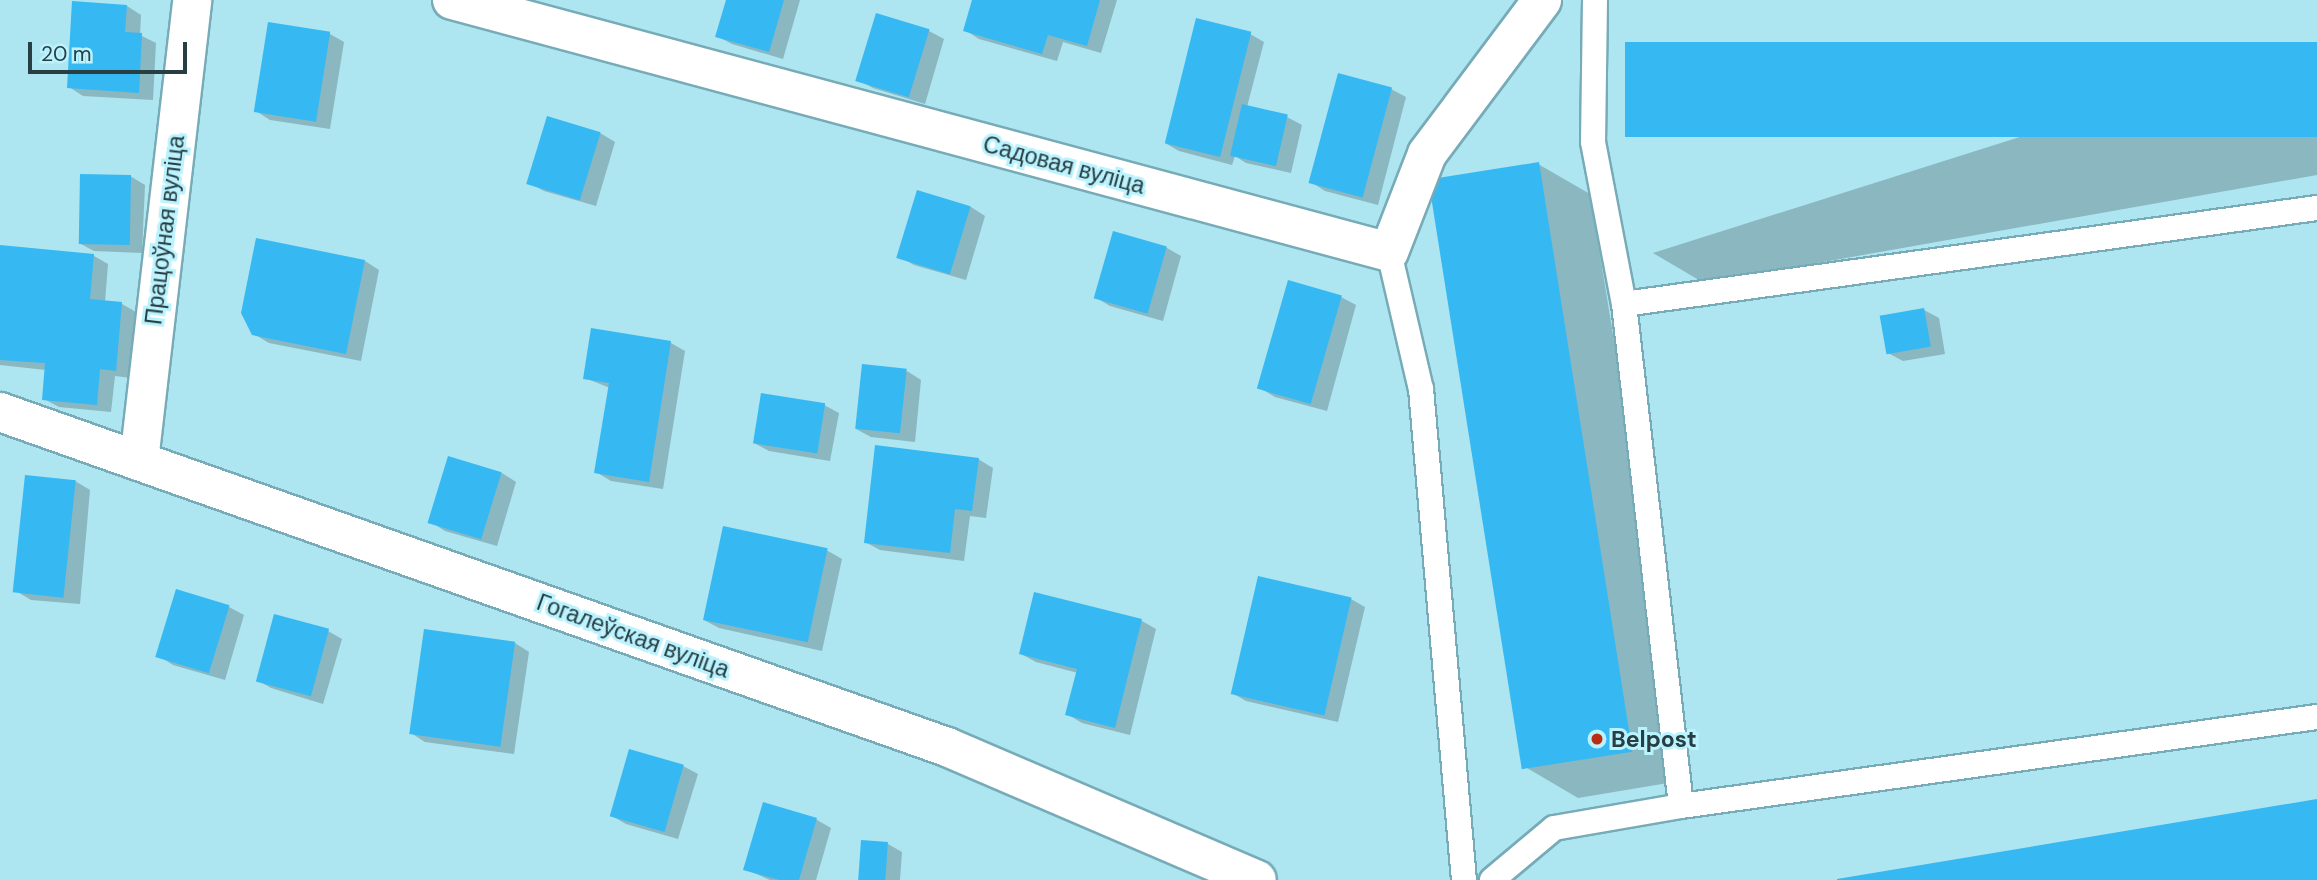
<!DOCTYPE html>
<html>
<head>
<meta charset="utf-8">
<style>
	body { margin:0 }
	#map { position:relative; width:2317px; height:880px; overflow:hidden; background:#ade5f1; font-family:"DM Sans",sans-serif }
	div>[style] { position:absolute }
	[style*='--x'] { left:calc(var(--x)*1px); top:calc(var(--y)*1px); width:calc(var(--w)*1px); rotate:calc(var(--a)*1deg) }
	.shadow>* { inset:0; background:#0003 }
	.building>* { inset:0; background:#36b8f2; transform-origin:0 0 }
	.roads { filter:drop-shadow(2px 0 #76abb7) drop-shadow(-2px 0 #76abb7) drop-shadow(0 2px #76abb7) drop-shadow(0 -2px #76abb7) }
	.lane>* { height:24px; margin:-12px; padding:0 12px; transform-origin:12px; border-radius:12px; background:#fff }
	.street>* { height:38px; margin:-19px; padding:0 19px; transform-origin:19px; border-radius:19px; background:#fff }
	.dots>* { width:19px; height:19px; translate:-50% -50%; box-sizing:border-box; border:4px solid #baf2fe; border-radius:50% }
	span { translate:-50% -50%; white-space:nowrap; text-align:center; line-height:1.15; -webkit-text-stroke:6px #baf2fe; paint-order:stroke }
	.street-label { font-size:23px; color:#273e42 }
	.poi-label { font-size:23px; color:#273e42; font-weight:700 }
	.left { translate:0 -50%; text-align:left }
	.scale { position:absolute; left:28px; top:42px; width:159px; height:32px; box-sizing:border-box; border:4px solid #273e42; border-top:0; padding-left:9px; font-size:21px; line-height:24px; white-space:nowrap; color:#273e42; -webkit-text-stroke:5px #baf2fe; paint-order:stroke }
</style>
</head>
<body>
<div id="map">
	<div class="shadow">
		<i style="clip-path:polygon(727px 0,800px 0,783px 59px,732px 44px,717px 36px)"></i>
		<i style="clip-path:polygon(973px 0,1117px 0,1101px 53px,1063px 42px,1057px 61px,979px 39px,965px 30px)"></i>
		<i style="clip-path:polygon(127px 6px,141px 15px,140px 35px,156px 43px,153px 100px,83px 96px,69px 87px)"></i>
		<i style="clip-path:polygon(269px 24px,330px 34px,344px 42px,330px 129px,270px 120px,256px 111px)"></i>
		<i style="clip-path:polygon(929px 31px,944px 39px,925px 104px,873px 88px,858px 80px)"></i>
		<i style="clip-path:polygon(1250px 34px,1264px 42px,1247px 107px,1287px 117px,1302px 125px,1291px 173px,1246px 163px,1235px 156px,1232px 165px,1179px 151px,1165px 143px)"></i>
		<i style="clip-path:polygon(2317px 43px,2317px 175px,1704px 283px,1653px 253px)"></i>
		<i style="clip-path:polygon(1391px 89px,1406px 97px,1378px 205px,1325px 191px,1311px 182px)"></i>
		<i style="clip-path:polygon(600px 133px,615px 142px,596px 206px,544px 191px,529px 183px)"></i>
		<i style="clip-path:polygon(1538px 164px,1590px 194px,1686px 780px,1578px 798px,1527px 768px)"></i>
		<i style="clip-path:polygon(130px 176px,145px 185px,142px 253px,94px 251px,79px 243px)"></i>
		<i style="clip-path:polygon(918px 192px,971px 207px,985px 216px,966px 280px,914px 265px,900px 257px)"></i>
		<i style="clip-path:polygon(1115px 233px,1167px 248px,1181px 256px,1163px 321px,1110px 306px,1095px 297px)"></i>
		<i style="clip-path:polygon(258px 240px,365px 261px,379px 270px,361px 361px,269px 343px,254px 334px)"></i>
		<i style="clip-path:polygon(0 247px,94px 256px,108px 264px,105px 302px,122px 304px,136px 312px,131px 378px,115px 376px,111px 412px,59px 407px,44px 399px,46px 370px,0 365px)"></i>
		<i style="clip-path:polygon(1341px 297px,1356px 305px,1327px 411px,1275px 397px,1260px 388px)"></i>
		<i style="clip-path:polygon(1924px 310px,1939px 318px,1945px 354px,1903px 361px,1888px 353px)"></i>
		<i style="clip-path:polygon(671px 343px,685px 351px,663px 489px,611px 481px,596px 472px,610px 388px,585px 378px)"></i>
		<i style="clip-path:polygon(907px 371px,921px 380px,915px 442px,871px 437px,856px 429px)"></i>
		<i style="clip-path:polygon(824px 405px,839px 413px,830px 461px,769px 451px,754px 443px)"></i>
		<i style="clip-path:polygon(449px 458px,502px 473px,516px 482px,497px 546px,445px 531px,431px 522px)"></i>
		<i style="clip-path:polygon(978px 459px,993px 468px,986px 518px,970px 516px,964px 561px,880px 550px,865px 542px)"></i>
		<i style="clip-path:polygon(75px 481px,90px 490px,80px 604px,31px 600px,16px 591px)"></i>
		<i style="clip-path:polygon(725px 528px,828px 551px,842px 559px,822px 651px,719px 628px,704px 620px)"></i>
		<i style="clip-path:polygon(1036px 595px,1142px 621px,1156px 629px,1130px 735px,1082px 723px,1067px 714px,1078px 673px,1036px 662px,1021px 654px)"></i>
		<i style="clip-path:polygon(1351px 599px,1365px 607px,1338px 722px,1246px 701px,1232px 693px)"></i>
		<i style="clip-path:polygon(229px 607px,244px 615px,225px 680px,173px 665px,159px 656px)"></i>
		<i style="clip-path:polygon(328px 631px,342px 639px,323px 704px,271px 688px,257px 680px)"></i>
		<i style="clip-path:polygon(515px 643px,529px 652px,514px 754px,425px 742px,411px 733px)"></i>
		<i style="clip-path:polygon(683px 766px,698px 774px,678px 839px,626px 824px,612px 816px)"></i>
		<i style="clip-path:polygon(764px 804px,817px 820px,831px 828px,816px 880px,770px 880px,745px 869px)"></i>
		<i style="clip-path:polygon(888px 844px,902px 852px,900px 880px,859px 880px)"></i>
	</div>
	<div class="building">
		<i style="clip-path:polygon(726px 0,784px 0,769px 52px,715px 37px)"></i>
		<i style="clip-path:polygon(972px 0,1100px 0,1087px 46px,1048px 35px,1042px 54px,963px 31px)"></i>
		<i style="clip-path:polygon(72px 1px,127px 5px,125px 32px,142px 33px,139px 93px,67px 88px)"></i>
		<i style="left:876px;top:13px;width:56px;height:71px;rotate:17deg"></i>
		<i style="left:1196px;top:18px;width:57px;height:129px;rotate:14deg"></i>
		<i style="left:268px;top:22px;width:63px;height:91px;rotate:9deg"></i>
		<i style="left:2317px;top:42px;width:95px;height:692px;rotate:90deg"></i>
		<i style="left:1338px;top:73px;width:56px;height:114px;rotate:15deg"></i>
		<i style="left:1242px;top:104px;width:47px;height:53px;rotate:13deg"></i>
		<i style="left:547px;top:116px;width:56px;height:71px;rotate:17deg"></i>
		<i style="left:1539px;top:162px;width:597px;height:112px;rotate:81deg"></i>
		<i style="left:80px;top:174px;width:51px;height:70px;rotate:1deg"></i>
		<i style="left:917px;top:190px;width:56px;height:71px;rotate:17deg"></i>
		<i style="left:1113px;top:231px;width:56px;height:70px;rotate:16deg"></i>
		<i style="clip-path:polygon(256px 238px,365px 260px,346px 354px,252px 335px,241px 313px)"></i>
		<i style="clip-path:polygon(0 245px,94px 254px,90px 299px,122px 302px,116px 371px,100px 369px,97px 405px,42px 400px,45px 363px,0 360px)"></i>
		<i style="left:1288px;top:280px;width:56px;height:113px;rotate:16deg"></i>
		<i style="left:1924px;top:308px;width:39px;height:45px;rotate:80deg"></i>
		<i style="clip-path:polygon(591px 328px,671px 341px,649px 482px,594px 473px,609px 383px,583px 379px)"></i>
		<i style="left:862px;top:364px;width:45px;height:65px;rotate:6deg"></i>
		<i style="left:761px;top:393px;width:65px;height:51px;rotate:9deg"></i>
		<i style="clip-path:polygon(875px 445px,979px 458px,972px 511px,955px 509px,950px 553px,864px 543px)"></i>
		<i style="left:448px;top:456px;width:56px;height:70px;rotate:17deg"></i>
		<i style="left:25px;top:475px;width:51px;height:118px;rotate:6deg"></i>
		<i style="left:723px;top:526px;width:107px;height:96px;rotate:12deg"></i>
		<i style="left:1258px;top:576px;width:96px;height:121px;rotate:13deg"></i>
		<i style="left:176px;top:589px;width:56px;height:71px;rotate:17deg"></i>
		<i style="clip-path:polygon(1034px 592px,1142px 619px,1115px 728px,1065px 715px,1077px 669px,1019px 654px)"></i>
		<i style="left:274px;top:614px;width:57px;height:70px;rotate:15deg"></i>
		<i style="left:424px;top:629px;width:92px;height:106px;rotate:8deg"></i>
		<i style="left:629px;top:749px;width:57px;height:70px;rotate:16deg"></i>
		<i style="clip-path:polygon(2317px 799px,2317px 880px,1837px 880px,1837px 879px)"></i>
		<i style="clip-path:polygon(763px 802px,817px 818px,799px 880px,780px 880px,743px 870px)"></i>
		<i style="left:861px;top:840px;width:27px;height:40px;rotate:4deg"></i>
	</div>
	<div class="roads">
		<div class="lane">
			<i style="--x:1595;--y:0;--w:142;--a:90.8"></i>
			<i style="--x:1593;--y:142;--w:165;--a:79.2"></i>
			<i style="--x:1624;--y:304;--w:700;--a:-7.89"></i>
			<i style="--x:1389;--y:252;--w:141;--a:76.9"></i>
			<i style="--x:1421;--y:389;--w:493;--a:85"></i>
			<i style="--x:1624;--y:304;--w:505;--a:83.52"></i>
			<i style="--x:1492;--y:880;--w:81;--a:-40"></i>
			<i style="--x:1554;--y:828;--w:129;--a:-9.8"></i>
			<i style="--x:1681;--y:806;--w:642;--a:-7.97"></i>
		</div>
		<div class="street">
			<i style="--x:452;--y:0;--w:970;--a:15.05"></i>
			<i style="--x:1389;--y:252;--w:105;--a:-68.8"></i>
			<i style="--x:1427;--y:154;--w:192;--a:-53.2"></i>
			<i style="--x:0;--y:412;--w:1005;--a:19.48"></i>
			<i style="--x:947;--y:747;--w:337;--a:23.2"></i>
			<i style="--x:139;--y:461;--w:464;--a:-83.4"></i>
		</div>
	</div>
	<div class="dots">
		<i style="left:1597px;top:739px;background:#b92e12"></i>
	</div>
	<div class="street-label">
		<span style="left:1064px;top:165px;rotate:15deg">Садовая вуліца</span>
		<span style="left:165px;top:230px;rotate:-83deg">Працоўная вуліца</span>
		<span style="left:633px;top:636px;rotate:20deg">Гогалеўская вуліца</span>
	</div>
	<div class="poi-label">
		<span class="left" style="left:1611px;top:739px">Belpost</span>
	</div>
	<div class="scale">20 m</div>
</div>
</body>
</html>
